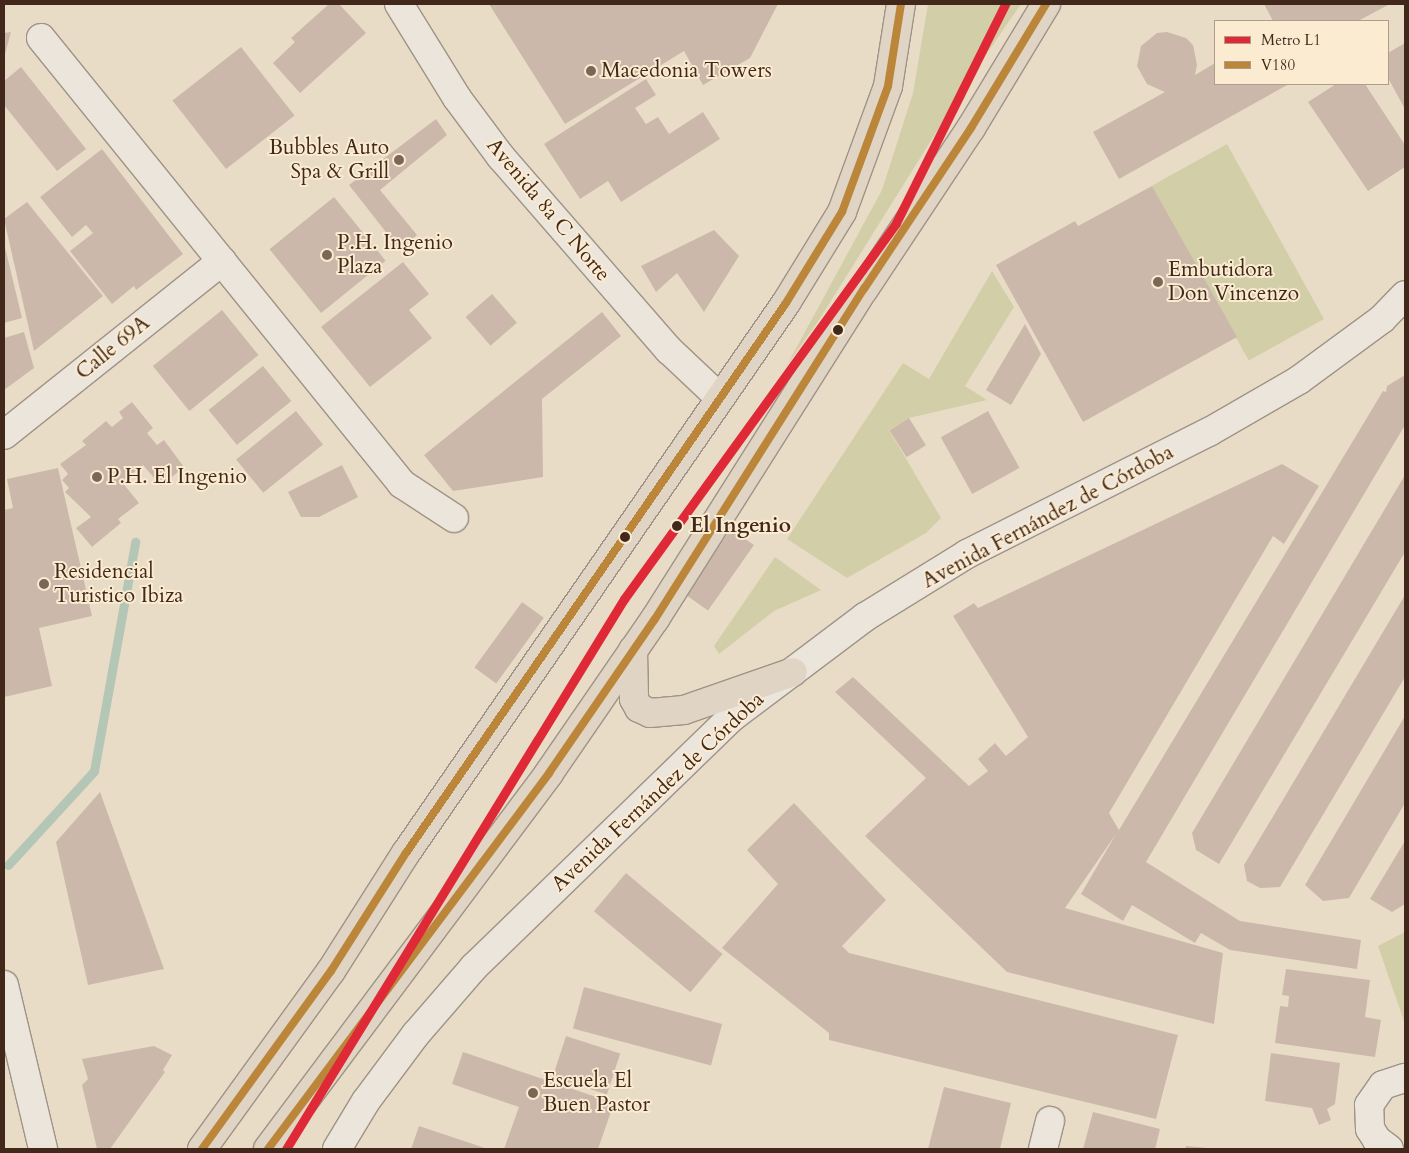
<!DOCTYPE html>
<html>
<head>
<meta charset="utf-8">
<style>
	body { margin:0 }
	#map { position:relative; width:1409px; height:1153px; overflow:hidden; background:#e9dcc7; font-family:Cardo,serif }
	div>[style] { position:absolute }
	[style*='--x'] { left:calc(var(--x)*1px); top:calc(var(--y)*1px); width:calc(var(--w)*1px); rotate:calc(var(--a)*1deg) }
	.green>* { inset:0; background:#d1cea8; transform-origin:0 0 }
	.stream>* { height:9px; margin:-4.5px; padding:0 4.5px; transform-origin:4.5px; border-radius:4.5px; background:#b4c6b6 }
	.building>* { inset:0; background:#ccb8ab; transform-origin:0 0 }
	.roads { filter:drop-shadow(1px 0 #9e9386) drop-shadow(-1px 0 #9e9386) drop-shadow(0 1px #9e9386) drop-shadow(0 -1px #9e9386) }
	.street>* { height:28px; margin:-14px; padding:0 14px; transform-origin:14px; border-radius:14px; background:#ece5db }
	.secondary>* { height:28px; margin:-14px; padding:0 14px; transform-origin:14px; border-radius:14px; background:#ece5db }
	.primary>* { height:28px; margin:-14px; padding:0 14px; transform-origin:14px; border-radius:14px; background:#e0d5c5 }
	.bus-1>* { height:8px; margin:-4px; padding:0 4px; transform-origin:4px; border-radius:4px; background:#bb863a }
	.metro-1>* { height:9px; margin:-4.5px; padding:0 4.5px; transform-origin:4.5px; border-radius:4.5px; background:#df2937 }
	.dots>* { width:14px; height:14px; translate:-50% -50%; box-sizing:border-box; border:2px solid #faebd1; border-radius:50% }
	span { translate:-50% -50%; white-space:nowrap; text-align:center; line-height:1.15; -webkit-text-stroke:4px #faebd1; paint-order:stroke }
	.poi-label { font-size:21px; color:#42281b }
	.left { translate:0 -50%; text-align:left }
	.right { translate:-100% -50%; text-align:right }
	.street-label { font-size:21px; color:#42281b }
	.stop-label { font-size:21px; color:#42281b; font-weight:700 }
	.frame { position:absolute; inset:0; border:5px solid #42281b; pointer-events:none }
	.legend { position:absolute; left:1214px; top:20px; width:175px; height:65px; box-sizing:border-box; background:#faebd1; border:1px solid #b09d88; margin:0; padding:6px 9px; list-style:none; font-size:15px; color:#42281b }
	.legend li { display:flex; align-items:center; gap:10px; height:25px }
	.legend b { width:25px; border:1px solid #b09d88 }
</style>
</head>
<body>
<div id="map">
	<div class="green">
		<i style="clip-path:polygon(928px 4px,1021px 4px,972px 75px,819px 320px,787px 365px,882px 190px,913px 93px)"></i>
		<i style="left:1227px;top:144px;width:200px;height:86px;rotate:61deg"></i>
		<i style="clip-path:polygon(992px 271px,1014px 307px,965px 386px,987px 400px,909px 418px,889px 430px,941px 518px,926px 533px,847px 578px,787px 539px,903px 363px,929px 379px)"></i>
		<i style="clip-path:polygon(775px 557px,821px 590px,774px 611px,719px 654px,714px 646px)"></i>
		<i style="clip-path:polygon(1405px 932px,1405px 1024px,1378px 946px)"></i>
	</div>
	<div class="stream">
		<i style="--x:8;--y:865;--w:127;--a:-47.5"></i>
		<i style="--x:94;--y:771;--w:233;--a:-79.8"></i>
	</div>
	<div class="building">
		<i style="clip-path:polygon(329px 4px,339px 4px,366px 33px,300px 93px,273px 63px,295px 42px,291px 38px)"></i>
		<i style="clip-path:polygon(489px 4px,778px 4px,750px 58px,703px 85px,684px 51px,565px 124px)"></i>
		<i style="clip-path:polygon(1264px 4px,1390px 4px,1358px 21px,1273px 21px)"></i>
		<i style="clip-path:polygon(11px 32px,4px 58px,4px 33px)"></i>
		<i style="clip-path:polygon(1167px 32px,1186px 38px,1193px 45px,1197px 65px,1195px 75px,1215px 63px,1215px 84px,1289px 84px,1119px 179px,1093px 132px,1165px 92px,1147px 84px,1137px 66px,1141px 46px,1157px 33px)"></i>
		<i style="clip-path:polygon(1405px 43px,1405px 109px,1388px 78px,1388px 53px)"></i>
		<i style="left:241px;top:47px;width:87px;height:87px;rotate:52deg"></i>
		<i style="clip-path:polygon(21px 67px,86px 149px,57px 171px,4px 105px,4px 81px)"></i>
		<i style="clip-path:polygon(646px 79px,656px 95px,635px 108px,646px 124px,658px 117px,669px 134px,703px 112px,720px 139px,621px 202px,608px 181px,580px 199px,544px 144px)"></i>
		<i style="clip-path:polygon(1336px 84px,1365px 84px,1405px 145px,1405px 167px,1368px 191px,1308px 102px)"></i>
		<i style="clip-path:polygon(436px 119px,447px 135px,380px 190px,417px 235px,400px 250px,349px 185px)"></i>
		<i style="clip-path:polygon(102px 149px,183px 254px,136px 290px,134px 286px,112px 304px,70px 251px,93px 233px,86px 225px,72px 237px,40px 197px)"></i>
		<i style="clip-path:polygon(1152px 186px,1237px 337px,1083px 422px,996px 265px,1075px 221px,1078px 226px)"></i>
		<i style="left:334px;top:197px;width:82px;height:83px;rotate:51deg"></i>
		<i style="clip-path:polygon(27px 202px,103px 296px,34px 351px,4px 219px)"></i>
		<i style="clip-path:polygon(714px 230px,739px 256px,704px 312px,677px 273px,656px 292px,641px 266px)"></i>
		<i style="clip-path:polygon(4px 243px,22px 318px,4px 323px)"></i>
		<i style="clip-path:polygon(403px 262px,429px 294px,409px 310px,432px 338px,370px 387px,321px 327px)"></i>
		<i style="left:492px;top:294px;width:38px;height:35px;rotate:49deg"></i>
		<i style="left:222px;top:310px;width:58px;height:89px;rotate:51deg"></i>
		<i style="clip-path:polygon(602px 312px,621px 336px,542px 399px,543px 477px,453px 491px,424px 455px)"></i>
		<i style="clip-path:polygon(1025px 324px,1041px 354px,1011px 405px,986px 390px)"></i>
		<i style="clip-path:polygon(24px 332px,34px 368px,4px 390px,4px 338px)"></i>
		<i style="left:263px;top:366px;width:45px;height:70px;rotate:51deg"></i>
		<i style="clip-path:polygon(1405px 375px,1405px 425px,1146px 862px,1240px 921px,1361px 940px,1357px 969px,1230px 950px,1201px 933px,1195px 943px,1132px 905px,1123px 921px,1081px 894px,1116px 834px,1065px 908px,1223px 953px,1214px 1024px,1007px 972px,865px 836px,926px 778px,835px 692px,853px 677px,969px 786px,988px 771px,978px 759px,995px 743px,1006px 756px,1028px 737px,953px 616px,974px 603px,978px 608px,1282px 464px,1319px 486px,1284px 544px,1273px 536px,1109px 813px,1119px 830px,1383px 391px,1386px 392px,1387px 386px)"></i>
		<i style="clip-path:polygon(132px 402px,153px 428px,147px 433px,157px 445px,164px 440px,184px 467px,161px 486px,143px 465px,122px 482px,139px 503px,118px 519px,121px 523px,92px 547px,76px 528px,91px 517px,65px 492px,69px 488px,62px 480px,68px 474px,60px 464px,86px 445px,82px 441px,106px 421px,112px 427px,123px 418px,119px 412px)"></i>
		<i style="left:296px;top:411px;width:43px;height:77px;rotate:51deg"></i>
		<i style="left:988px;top:411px;width:65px;height:54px;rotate:61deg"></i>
		<i style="left:909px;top:418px;width:32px;height:23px;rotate:58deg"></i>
		<i style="clip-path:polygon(342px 465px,358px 497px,319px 517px,301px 517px,288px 492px)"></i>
		<i style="clip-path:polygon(58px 468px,92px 616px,39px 628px,52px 686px,4px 697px,4px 510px,13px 508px,7px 479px)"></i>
		<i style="clip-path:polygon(1405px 475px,1405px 552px,1219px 864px,1196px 850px,1192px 833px)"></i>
		<i style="left:731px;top:529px;width:28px;height:80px;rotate:35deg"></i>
		<i style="clip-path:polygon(1405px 595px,1405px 677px,1280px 887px,1260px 888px,1247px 881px,1244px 865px)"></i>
		<i style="left:522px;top:602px;width:27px;height:81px;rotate:36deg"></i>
		<i style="clip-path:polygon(1405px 716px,1405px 803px,1349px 898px,1323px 901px,1305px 885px)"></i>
		<i style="clip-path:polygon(100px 792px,164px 969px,88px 985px,56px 842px)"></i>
		<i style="clip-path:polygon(794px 803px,886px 900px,842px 946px,849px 953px,1178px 1035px,1156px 1119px,829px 1040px,829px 1033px,722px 948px,778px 884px,747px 850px)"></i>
		<i style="clip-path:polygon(1405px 841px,1405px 904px,1392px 912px,1370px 899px)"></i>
		<i style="left:626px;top:873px;width:126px;height:50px;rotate:40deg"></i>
		<i style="clip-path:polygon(1286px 969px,1370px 980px,1365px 1017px,1381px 1020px,1375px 1057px,1275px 1043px,1280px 1006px,1288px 1007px,1289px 996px,1282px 995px)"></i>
		<i style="left:584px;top:987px;width:143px;height:43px;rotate:15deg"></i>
		<i style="left:566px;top:1036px;width:57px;height:43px;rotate:18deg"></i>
		<i style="clip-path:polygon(154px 1046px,172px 1055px,163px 1070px,165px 1072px,110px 1149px,97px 1149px,82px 1085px,88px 1079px,82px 1059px)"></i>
		<i style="clip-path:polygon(463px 1052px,614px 1103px,598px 1149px,504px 1149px,519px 1107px,452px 1084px)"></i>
		<i style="clip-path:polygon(1271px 1053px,1340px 1063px,1335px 1104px,1327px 1109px,1331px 1120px,1319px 1125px,1312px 1108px,1265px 1101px)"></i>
		<i style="clip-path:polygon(944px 1087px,1011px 1103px,1000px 1149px,928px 1149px)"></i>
		<i style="clip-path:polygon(1093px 1112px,1160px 1129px,1155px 1149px,1083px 1149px)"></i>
		<i style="clip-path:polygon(419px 1126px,488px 1149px,411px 1149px)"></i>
		<i style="clip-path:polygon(1186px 1146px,1208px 1148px,1208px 1149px,1185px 1149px)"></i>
	</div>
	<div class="roads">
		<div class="street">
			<i style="--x:399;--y:4;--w:110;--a:58.3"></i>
			<i style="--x:457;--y:98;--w:74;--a:53.3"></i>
			<i style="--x:501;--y:157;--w:256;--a:49"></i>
			<i style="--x:669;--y:350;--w:70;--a:43.3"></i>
			<i style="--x:41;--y:38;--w:574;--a:51.01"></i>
			<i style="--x:402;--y:484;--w:62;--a:33.2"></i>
			<i style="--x:4;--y:435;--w:279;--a:-38.6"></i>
			<i style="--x:1043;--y:1149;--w:29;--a:-76"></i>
			<i style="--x:1389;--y:1149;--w:15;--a:-143"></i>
			<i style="--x:1377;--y:1140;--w:13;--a:-122"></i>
			<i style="--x:1370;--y:1129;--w:24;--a:-92"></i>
			<i style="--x:1369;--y:1105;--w:24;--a:-55"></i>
			<i style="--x:1383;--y:1085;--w:23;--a:-18"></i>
		</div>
		<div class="secondary">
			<i style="--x:4;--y:985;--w:169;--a:76.6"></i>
			<i style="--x:337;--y:1149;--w:56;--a:-58.9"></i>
			<i style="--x:366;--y:1101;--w:84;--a:-53.3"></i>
			<i style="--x:416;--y:1034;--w:89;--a:-49.1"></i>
			<i style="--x:474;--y:967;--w:358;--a:-44.1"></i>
			<i style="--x:731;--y:718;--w:168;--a:-37"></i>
			<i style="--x:865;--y:617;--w:120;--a:-31.7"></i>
			<i style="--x:967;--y:554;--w:271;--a:-26.8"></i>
			<i style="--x:1209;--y:432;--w:104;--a:-30"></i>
			<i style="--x:1299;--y:380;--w:103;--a:-36.3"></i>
			<i style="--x:1382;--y:319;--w:33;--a:-46"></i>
		</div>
		<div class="primary">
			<i style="--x:633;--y:650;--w:49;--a:88.8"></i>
			<i style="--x:634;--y:699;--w:10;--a:61"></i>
			<i style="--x:639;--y:708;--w:12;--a:24"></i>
			<i style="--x:650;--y:713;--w:34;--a:-5"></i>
			<i style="--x:684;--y:710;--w:115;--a:-19.2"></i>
			<i style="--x:202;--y:1149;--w:220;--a:-54.1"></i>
			<i style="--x:331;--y:971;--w:140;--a:-57.6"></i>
			<i style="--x:406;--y:853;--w:669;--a:-55.36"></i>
			<i style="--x:786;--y:303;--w:107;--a:-58.4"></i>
			<i style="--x:842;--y:212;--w:134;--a:-69.9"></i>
			<i style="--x:888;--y:86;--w:83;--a:-81"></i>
			<i style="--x:268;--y:1149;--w:469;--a:-53.2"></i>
			<i style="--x:549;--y:773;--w:187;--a:-55.5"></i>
			<i style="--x:655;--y:619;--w:391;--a:-57.7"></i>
			<i style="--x:864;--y:289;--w:193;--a:-56.4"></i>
			<i style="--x:971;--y:128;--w:145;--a:-58.8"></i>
		</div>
	</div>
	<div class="bus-1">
		<i style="--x:202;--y:1149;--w:220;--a:-54.1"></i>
		<i style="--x:331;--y:971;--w:140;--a:-57.6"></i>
		<i style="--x:406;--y:853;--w:669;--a:-55.36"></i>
		<i style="--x:786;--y:303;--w:107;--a:-58.4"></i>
		<i style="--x:842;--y:212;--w:134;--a:-69.9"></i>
		<i style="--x:888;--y:86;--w:83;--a:-81"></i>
		<i style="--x:268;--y:1149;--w:469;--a:-53.2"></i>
		<i style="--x:549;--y:773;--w:187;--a:-55.5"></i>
		<i style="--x:655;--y:619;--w:391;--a:-57.7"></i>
		<i style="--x:864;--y:289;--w:193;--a:-56.4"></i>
		<i style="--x:971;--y:128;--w:145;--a:-58.8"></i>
	</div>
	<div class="metro-1">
		<i style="--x:286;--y:1149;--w:646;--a:-58.43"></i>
		<i style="--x:624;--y:599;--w:464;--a:-54.1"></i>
		<i style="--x:896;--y:223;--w:245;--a:-63.5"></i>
	</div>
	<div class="dots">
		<i style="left:591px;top:71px;background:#7c6757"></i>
		<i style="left:399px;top:160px;background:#7c6757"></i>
		<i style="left:327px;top:255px;background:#7c6757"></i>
		<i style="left:1158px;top:282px;background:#7c6757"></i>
		<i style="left:838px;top:330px;background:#42281b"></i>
		<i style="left:97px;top:477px;background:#7c6757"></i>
		<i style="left:677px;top:526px;background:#42281b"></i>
		<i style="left:625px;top:537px;background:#42281b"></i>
		<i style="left:44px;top:584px;background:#7c6757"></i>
		<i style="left:533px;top:1093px;background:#7c6757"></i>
	</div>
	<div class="poi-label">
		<span class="left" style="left:601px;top:71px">Macedonia Towers</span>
		<span class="right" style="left:389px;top:160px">Bubbles Auto<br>Spa &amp; Grill</span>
		<span class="left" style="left:337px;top:255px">P.H. Ingenio<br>Plaza</span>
		<span class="left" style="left:1168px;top:282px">Embutidora<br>Don Vincenzo</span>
		<span class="left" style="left:107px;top:477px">P.H. El Ingenio</span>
		<span class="left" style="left:54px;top:584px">Residencial<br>Turistico Ibiza</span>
		<span class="left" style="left:543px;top:1093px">Escuela El<br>Buen Pastor</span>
	</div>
	<div class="street-label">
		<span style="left:548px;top:210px;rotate:50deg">Avenida 8a C Norte</span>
		<span style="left:113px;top:348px;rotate:-39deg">Calle 69A</span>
		<span style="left:1048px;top:517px;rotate:-28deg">Avenida Fernández de Córdoba</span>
		<span style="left:658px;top:792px;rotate:-43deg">Avenida Fernández de Córdoba</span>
	</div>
	<div class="stop-label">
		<span class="left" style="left:690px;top:526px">El Ingenio</span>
	</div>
	<div class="frame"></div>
	<ul class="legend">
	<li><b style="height:6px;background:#df2937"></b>Metro L1</li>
	<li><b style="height:6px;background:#bb863a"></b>V180</li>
	</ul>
</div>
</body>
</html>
